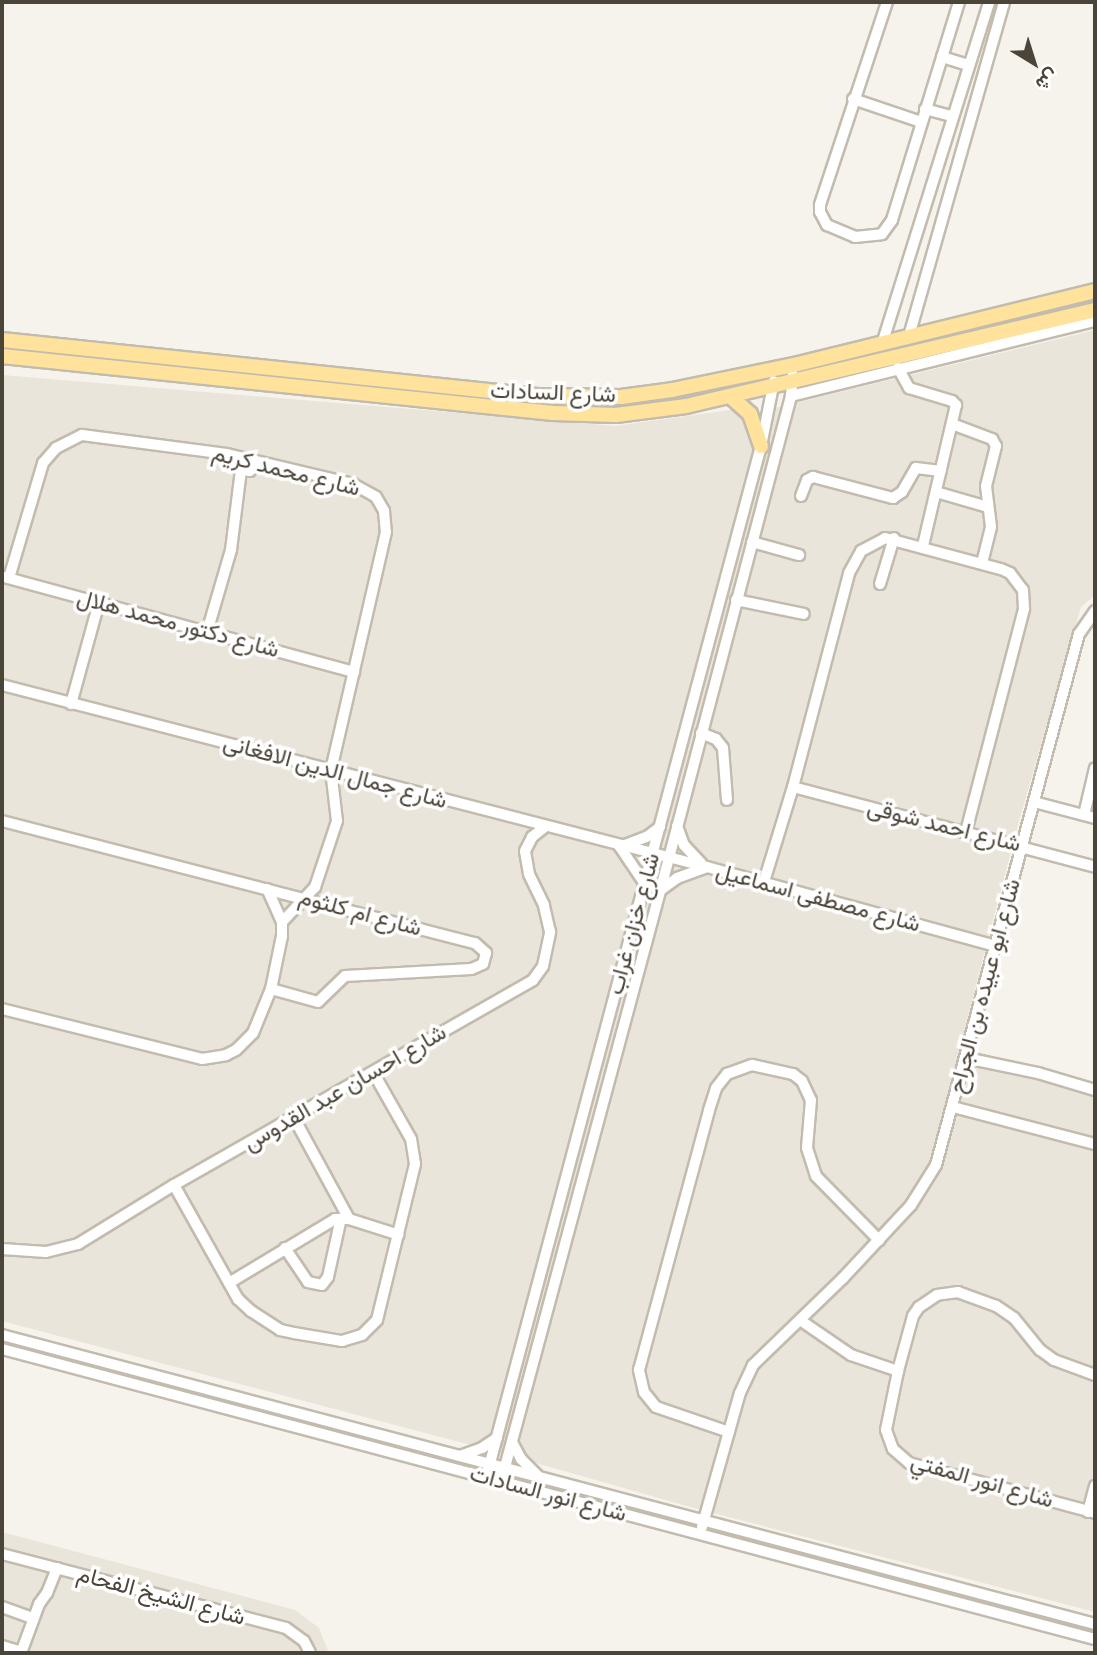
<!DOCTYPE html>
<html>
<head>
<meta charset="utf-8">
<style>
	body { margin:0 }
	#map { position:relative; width:1097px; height:1655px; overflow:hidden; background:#f6f3ec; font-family:Karla,Vazirmatn,sans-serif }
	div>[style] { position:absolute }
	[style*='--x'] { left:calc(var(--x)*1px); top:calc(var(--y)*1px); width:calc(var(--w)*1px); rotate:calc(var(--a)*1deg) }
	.residential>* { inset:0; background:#eae5da }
	.roads { filter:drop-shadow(2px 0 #c2bbae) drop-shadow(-2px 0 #c2bbae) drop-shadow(0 2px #c2bbae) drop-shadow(0 -2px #c2bbae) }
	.minor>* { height:10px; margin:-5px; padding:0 5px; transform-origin:5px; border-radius:5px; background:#fff }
	.major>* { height:14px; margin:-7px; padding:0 7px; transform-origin:7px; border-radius:7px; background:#ffe39c }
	span { translate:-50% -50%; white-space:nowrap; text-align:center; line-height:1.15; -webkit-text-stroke:7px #fff; paint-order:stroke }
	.street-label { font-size:23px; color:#4b4439 }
	.frame { position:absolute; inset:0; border:4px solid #4b4439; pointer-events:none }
	.north { position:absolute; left:999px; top:28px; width:70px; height:70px; -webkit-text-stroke:5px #fff; paint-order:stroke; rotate:142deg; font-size:19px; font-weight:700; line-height:28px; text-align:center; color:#4b4439 }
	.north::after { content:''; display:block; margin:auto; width:24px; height:32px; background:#4b4439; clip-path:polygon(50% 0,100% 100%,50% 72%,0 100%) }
</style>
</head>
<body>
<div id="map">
	<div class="residential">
		<i style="clip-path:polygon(1095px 330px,1095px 595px,1081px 607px,1017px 828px,960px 1047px,1095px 1084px,1095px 1612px,694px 1508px,501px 1453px,2px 1321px,2px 375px,615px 426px,744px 408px,754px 413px)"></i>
		<i style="clip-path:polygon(2px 1532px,295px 1610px,319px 1628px,329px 1653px,2px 1653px)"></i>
	</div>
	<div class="roads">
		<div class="minor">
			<i style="--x:887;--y:2;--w:214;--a:108.3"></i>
			<i style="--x:820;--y:205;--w:7;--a:90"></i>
			<i style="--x:820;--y:212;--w:15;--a:62"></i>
			<i style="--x:827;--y:225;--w:30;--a:23"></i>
			<i style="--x:855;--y:237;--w:27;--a:-6"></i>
			<i style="--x:882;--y:234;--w:17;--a:-54"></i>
			<i style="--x:892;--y:220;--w:228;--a:-72.9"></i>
			<i style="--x:942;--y:57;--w:27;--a:17"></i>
			<i style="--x:853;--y:99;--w:72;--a:18.7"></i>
			<i style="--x:925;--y:109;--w:28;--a:15"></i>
			<i style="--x:909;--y:336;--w:347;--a:-74.1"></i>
			<i style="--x:883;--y:341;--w:355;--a:-72.6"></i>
			<i style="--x:898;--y:368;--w:23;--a:61"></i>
			<i style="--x:909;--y:388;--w:45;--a:16.8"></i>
			<i style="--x:952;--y:401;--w:6;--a:45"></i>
			<i style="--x:956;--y:405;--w:145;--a:103.2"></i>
			<i style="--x:791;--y:396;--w:313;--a:-13.9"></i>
			<i style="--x:952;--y:424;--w:43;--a:20.6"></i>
			<i style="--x:992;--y:439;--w:8;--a:60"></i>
			<i style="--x:996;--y:446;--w:41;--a:104"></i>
			<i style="--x:986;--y:486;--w:41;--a:83"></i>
			<i style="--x:991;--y:527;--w:36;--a:104"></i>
			<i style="--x:936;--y:492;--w:54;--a:16.1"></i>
			<i style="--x:801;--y:496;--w:17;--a:-69"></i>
			<i style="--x:807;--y:480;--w:7;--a:-27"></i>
			<i style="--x:813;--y:477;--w:83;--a:14.7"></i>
			<i style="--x:893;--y:498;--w:11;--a:-34"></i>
			<i style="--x:902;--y:492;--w:28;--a:-60"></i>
			<i style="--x:916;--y:468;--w:25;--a:7"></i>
			<i style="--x:752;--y:542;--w:49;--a:15.5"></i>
			<i style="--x:4;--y:577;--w:363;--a:15.2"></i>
			<i style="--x:9;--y:578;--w:120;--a:-73.5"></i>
			<i style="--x:43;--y:463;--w:20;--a:-49"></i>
			<i style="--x:56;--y:448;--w:29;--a:-27"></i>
			<i style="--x:82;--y:435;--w:146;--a:7.5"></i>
			<i style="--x:227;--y:454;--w:130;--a:13.4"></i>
			<i style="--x:353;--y:484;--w:26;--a:29"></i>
			<i style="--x:376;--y:497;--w:16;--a:60"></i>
			<i style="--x:384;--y:511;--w:21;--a:85"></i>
			<i style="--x:386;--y:532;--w:244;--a:103"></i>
			<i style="--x:331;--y:770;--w:51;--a:83.3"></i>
			<i style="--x:337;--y:821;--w:70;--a:108.4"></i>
			<i style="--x:315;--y:887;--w:48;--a:133.3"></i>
			<i style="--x:880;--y:584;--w:48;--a:-73.1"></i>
			<i style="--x:736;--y:600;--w:69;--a:11.6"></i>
			<i style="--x:207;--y:632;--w:85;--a:-73.7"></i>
			<i style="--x:231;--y:550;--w:81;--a:-82.9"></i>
			<i style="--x:241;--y:470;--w:9;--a:6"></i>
			<i style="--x:250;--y:471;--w:11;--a:-80"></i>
			<i style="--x:2;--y:685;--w:728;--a:14.48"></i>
			<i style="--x:707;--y:867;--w:299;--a:15.3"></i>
			<i style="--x:71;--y:704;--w:106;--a:-74.6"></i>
			<i style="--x:701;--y:733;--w:16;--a:22"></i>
			<i style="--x:716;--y:739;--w:11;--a:52"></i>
			<i style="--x:723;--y:748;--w:52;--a:85.6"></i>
			<i style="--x:793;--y:787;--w:312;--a:14.8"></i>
			<i style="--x:1034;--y:802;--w:63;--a:14.7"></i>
			<i style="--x:1084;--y:815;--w:48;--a:-76.8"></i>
			<i style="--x:2;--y:821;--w:488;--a:14.5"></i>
			<i style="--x:475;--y:943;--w:15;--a:42"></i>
			<i style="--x:486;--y:953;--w:11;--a:105"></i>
			<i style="--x:483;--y:964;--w:13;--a:157"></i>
			<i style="--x:471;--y:969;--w:126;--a:176.8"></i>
			<i style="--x:345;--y:976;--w:37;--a:136"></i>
			<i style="--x:318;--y:1002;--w:49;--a:-164.5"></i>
			<i style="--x:677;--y:826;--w:20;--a:70"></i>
			<i style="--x:684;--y:845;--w:26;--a:47"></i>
			<i style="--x:645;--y:884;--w:45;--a:-124"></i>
			<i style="--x:620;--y:847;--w:30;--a:-21"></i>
			<i style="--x:648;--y:836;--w:15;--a:-37"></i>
			<i style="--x:763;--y:885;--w:102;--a:-73"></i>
			<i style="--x:793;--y:787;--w:221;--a:-75.3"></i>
			<i style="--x:849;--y:573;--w:25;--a:-61"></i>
			<i style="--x:861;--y:551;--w:27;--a:-28"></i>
			<i style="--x:885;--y:538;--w:120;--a:15"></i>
			<i style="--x:1001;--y:569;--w:10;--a:24"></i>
			<i style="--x:1010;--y:573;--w:21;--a:53"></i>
			<i style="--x:1023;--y:590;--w:19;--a:87"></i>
			<i style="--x:1024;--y:609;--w:229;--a:104.6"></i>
			<i style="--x:658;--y:892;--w:24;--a:-36"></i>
			<i style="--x:677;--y:878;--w:30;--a:-20"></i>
			<i style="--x:2;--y:1009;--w:206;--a:14"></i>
			<i style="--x:202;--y:1059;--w:24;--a:-9"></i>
			<i style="--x:226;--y:1055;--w:11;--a:-27"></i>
			<i style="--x:236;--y:1050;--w:24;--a:-45"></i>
			<i style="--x:253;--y:1033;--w:48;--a:-67.8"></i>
			<i style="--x:271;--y:989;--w:54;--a:-78.3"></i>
			<i style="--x:282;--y:936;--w:14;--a:-90"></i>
			<i style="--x:282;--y:922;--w:36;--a:-114"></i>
			<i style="--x:966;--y:1058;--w:74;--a:11.8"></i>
			<i style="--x:1038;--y:1073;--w:59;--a:16.6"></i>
			<i style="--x:953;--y:1107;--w:147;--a:14.6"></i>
			<i style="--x:294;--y:1118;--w:115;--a:61.4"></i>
			<i style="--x:174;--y:1185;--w:131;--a:60.7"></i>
			<i style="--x:238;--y:1299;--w:18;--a:43"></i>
			<i style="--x:251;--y:1311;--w:35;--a:33"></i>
			<i style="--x:280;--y:1330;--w:14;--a:12"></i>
			<i style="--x:294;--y:1333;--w:49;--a:9.5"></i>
			<i style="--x:342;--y:1341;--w:21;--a:-17"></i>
			<i style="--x:362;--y:1335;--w:21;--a:-45"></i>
			<i style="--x:377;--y:1320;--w:161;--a:-76.3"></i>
			<i style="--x:415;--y:1164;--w:25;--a:-99"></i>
			<i style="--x:411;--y:1139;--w:77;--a:-119.6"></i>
			<i style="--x:285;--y:1248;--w:41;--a:55.9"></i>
			<i style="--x:308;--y:1282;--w:14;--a:12"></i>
			<i style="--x:322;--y:1285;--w:10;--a:-53"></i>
			<i style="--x:328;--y:1277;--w:60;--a:-77.6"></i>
			<i style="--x:2;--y:1249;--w:44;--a:3.9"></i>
			<i style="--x:46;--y:1252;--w:33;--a:-14"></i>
			<i style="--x:78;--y:1244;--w:113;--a:-31.6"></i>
			<i style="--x:174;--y:1185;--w:413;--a:-29.7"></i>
			<i style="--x:533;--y:980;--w:17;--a:-54"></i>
			<i style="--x:543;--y:966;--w:35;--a:-78"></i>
			<i style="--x:550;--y:932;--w:28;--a:-103"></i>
			<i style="--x:544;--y:905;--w:34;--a:-116"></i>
			<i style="--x:529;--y:874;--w:23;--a:-100"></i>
			<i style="--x:525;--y:851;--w:16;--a:-63"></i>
			<i style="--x:532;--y:837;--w:18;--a:-38"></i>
			<i style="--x:229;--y:1283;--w:124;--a:-31.1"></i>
			<i style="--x:335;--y:1219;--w:14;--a:0"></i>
			<i style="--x:349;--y:1219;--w:52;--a:17.7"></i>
			<i style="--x:800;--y:1320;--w:62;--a:34.5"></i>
			<i style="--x:851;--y:1355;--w:50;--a:18.8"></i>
			<i style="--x:2;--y:1335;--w:1131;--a:14.81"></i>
			<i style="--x:2;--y:1349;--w:1131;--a:14.86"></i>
			<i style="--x:1095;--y:1375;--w:44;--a:-159.9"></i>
			<i style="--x:1054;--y:1360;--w:17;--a:-144"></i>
			<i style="--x:1040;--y:1350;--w:41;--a:-129.1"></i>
			<i style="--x:1014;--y:1318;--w:22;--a:-146"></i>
			<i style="--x:996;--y:1306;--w:40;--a:-159.8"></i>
			<i style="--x:958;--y:1292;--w:21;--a:172"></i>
			<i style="--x:937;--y:1295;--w:22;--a:146"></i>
			<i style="--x:919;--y:1307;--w:11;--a:124"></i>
			<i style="--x:913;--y:1316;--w:57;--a:105.3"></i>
			<i style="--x:898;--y:1371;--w:60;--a:101.5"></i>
			<i style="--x:886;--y:1430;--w:20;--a:70"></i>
			<i style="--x:893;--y:1449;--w:21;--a:41"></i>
			<i style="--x:909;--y:1463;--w:193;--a:15"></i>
			<i style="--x:729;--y:1432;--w:77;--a:-161.1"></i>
			<i style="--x:656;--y:1407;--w:19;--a:-129"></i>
			<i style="--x:644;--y:1392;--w:23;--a:-103"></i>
			<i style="--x:639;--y:1370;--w:269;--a:-74.9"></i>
			<i style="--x:709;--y:1110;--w:23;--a:-72"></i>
			<i style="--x:716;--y:1088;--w:18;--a:-52"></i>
			<i style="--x:727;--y:1074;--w:27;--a:-20"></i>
			<i style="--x:752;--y:1065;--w:42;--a:12.4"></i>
			<i style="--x:793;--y:1074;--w:11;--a:38"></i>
			<i style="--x:802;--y:1081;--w:21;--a:65"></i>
			<i style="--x:811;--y:1100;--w:48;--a:94.8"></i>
			<i style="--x:807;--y:1148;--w:29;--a:72"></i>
			<i style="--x:816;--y:1176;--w:90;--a:45.5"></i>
			<i style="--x:512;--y:1442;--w:19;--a:62"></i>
			<i style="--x:521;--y:1459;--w:23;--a:45"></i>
			<i style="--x:460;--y:1456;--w:23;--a:-20"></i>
			<i style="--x:482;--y:1448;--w:18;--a:-34"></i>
			<i style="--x:486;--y:1478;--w:1068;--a:-75.08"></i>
			<i style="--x:761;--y:446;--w:66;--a:-78.7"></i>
			<i style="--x:501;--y:1482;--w:646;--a:-74.93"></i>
			<i style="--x:669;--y:858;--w:478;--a:-75.2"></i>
			<i style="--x:791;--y:396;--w:21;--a:-85"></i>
			<i style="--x:1088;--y:1512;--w:27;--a:-75"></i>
			<i style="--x:702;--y:1527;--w:139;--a:-74.2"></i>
			<i style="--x:740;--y:1393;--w:31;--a:-65"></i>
			<i style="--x:753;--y:1365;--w:125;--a:-44"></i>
			<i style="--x:843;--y:1278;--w:100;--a:-47"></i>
			<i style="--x:911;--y:1205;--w:47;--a:-58"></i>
			<i style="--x:936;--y:1165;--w:550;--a:-74.93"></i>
			<i style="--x:1079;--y:634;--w:28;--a:-55"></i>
			<i style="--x:2;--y:1554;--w:293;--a:14.6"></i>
			<i style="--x:286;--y:1628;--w:22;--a:36"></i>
			<i style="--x:304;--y:1641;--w:13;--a:63"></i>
			<i style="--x:2;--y:1607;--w:33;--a:20"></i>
			<i style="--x:2;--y:1646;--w:21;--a:17"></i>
			<i style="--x:21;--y:1653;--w:52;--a:-69.8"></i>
			<i style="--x:39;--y:1604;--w:14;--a:-54"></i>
			<i style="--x:47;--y:1593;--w:27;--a:-68"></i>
		</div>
		<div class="major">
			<i style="--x:2;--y:340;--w:538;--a:5.98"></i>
			<i style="--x:537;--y:396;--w:84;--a:0.7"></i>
			<i style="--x:621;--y:397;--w:51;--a:-7.8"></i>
			<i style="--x:672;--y:390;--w:125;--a:-11.6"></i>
			<i style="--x:794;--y:365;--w:310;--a:-13.8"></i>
			<i style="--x:2;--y:356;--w:554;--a:5.91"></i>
			<i style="--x:553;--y:413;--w:63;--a:1.8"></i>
			<i style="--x:616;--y:415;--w:71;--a:-7.3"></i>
			<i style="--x:686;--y:406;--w:420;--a:-13.2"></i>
			<i style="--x:730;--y:396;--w:27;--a:42"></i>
			<i style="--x:750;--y:414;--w:34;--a:71"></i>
		</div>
	</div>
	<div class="street-label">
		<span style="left:553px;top:393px;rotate:2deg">شارع السادات</span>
		<span style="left:286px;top:471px;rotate:14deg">شارع محمد كريم</span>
		<span style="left:178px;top:624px;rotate:15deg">شارع دكتور محمد هلال</span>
		<span style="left:335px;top:772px;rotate:15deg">شارع جمال الدين الافغانى</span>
		<span style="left:944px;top:826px;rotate:14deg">شارع احمد شوقى</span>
		<span style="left:818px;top:898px;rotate:15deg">شارع مصطفى اسماعيل</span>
		<span style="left:360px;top:913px;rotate:15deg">شارع ام كلثوم</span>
		<span style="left:634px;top:924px;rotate:-75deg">شارع خزان غراب</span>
		<span style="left:985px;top:986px;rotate:-75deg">شارع ابو عبيده بن الجراح</span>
		<span style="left:345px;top:1088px;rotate:-30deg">شارع احسان عبد القدوس</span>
		<span style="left:982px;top:1481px;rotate:16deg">شارع انور المفتي</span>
		<span style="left:548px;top:1494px;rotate:15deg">شارع انور السادات</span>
		<span style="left:161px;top:1596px;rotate:15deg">شارع الشيخ الفحام</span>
	</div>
	<div class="frame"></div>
	<div class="north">ش</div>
</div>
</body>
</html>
